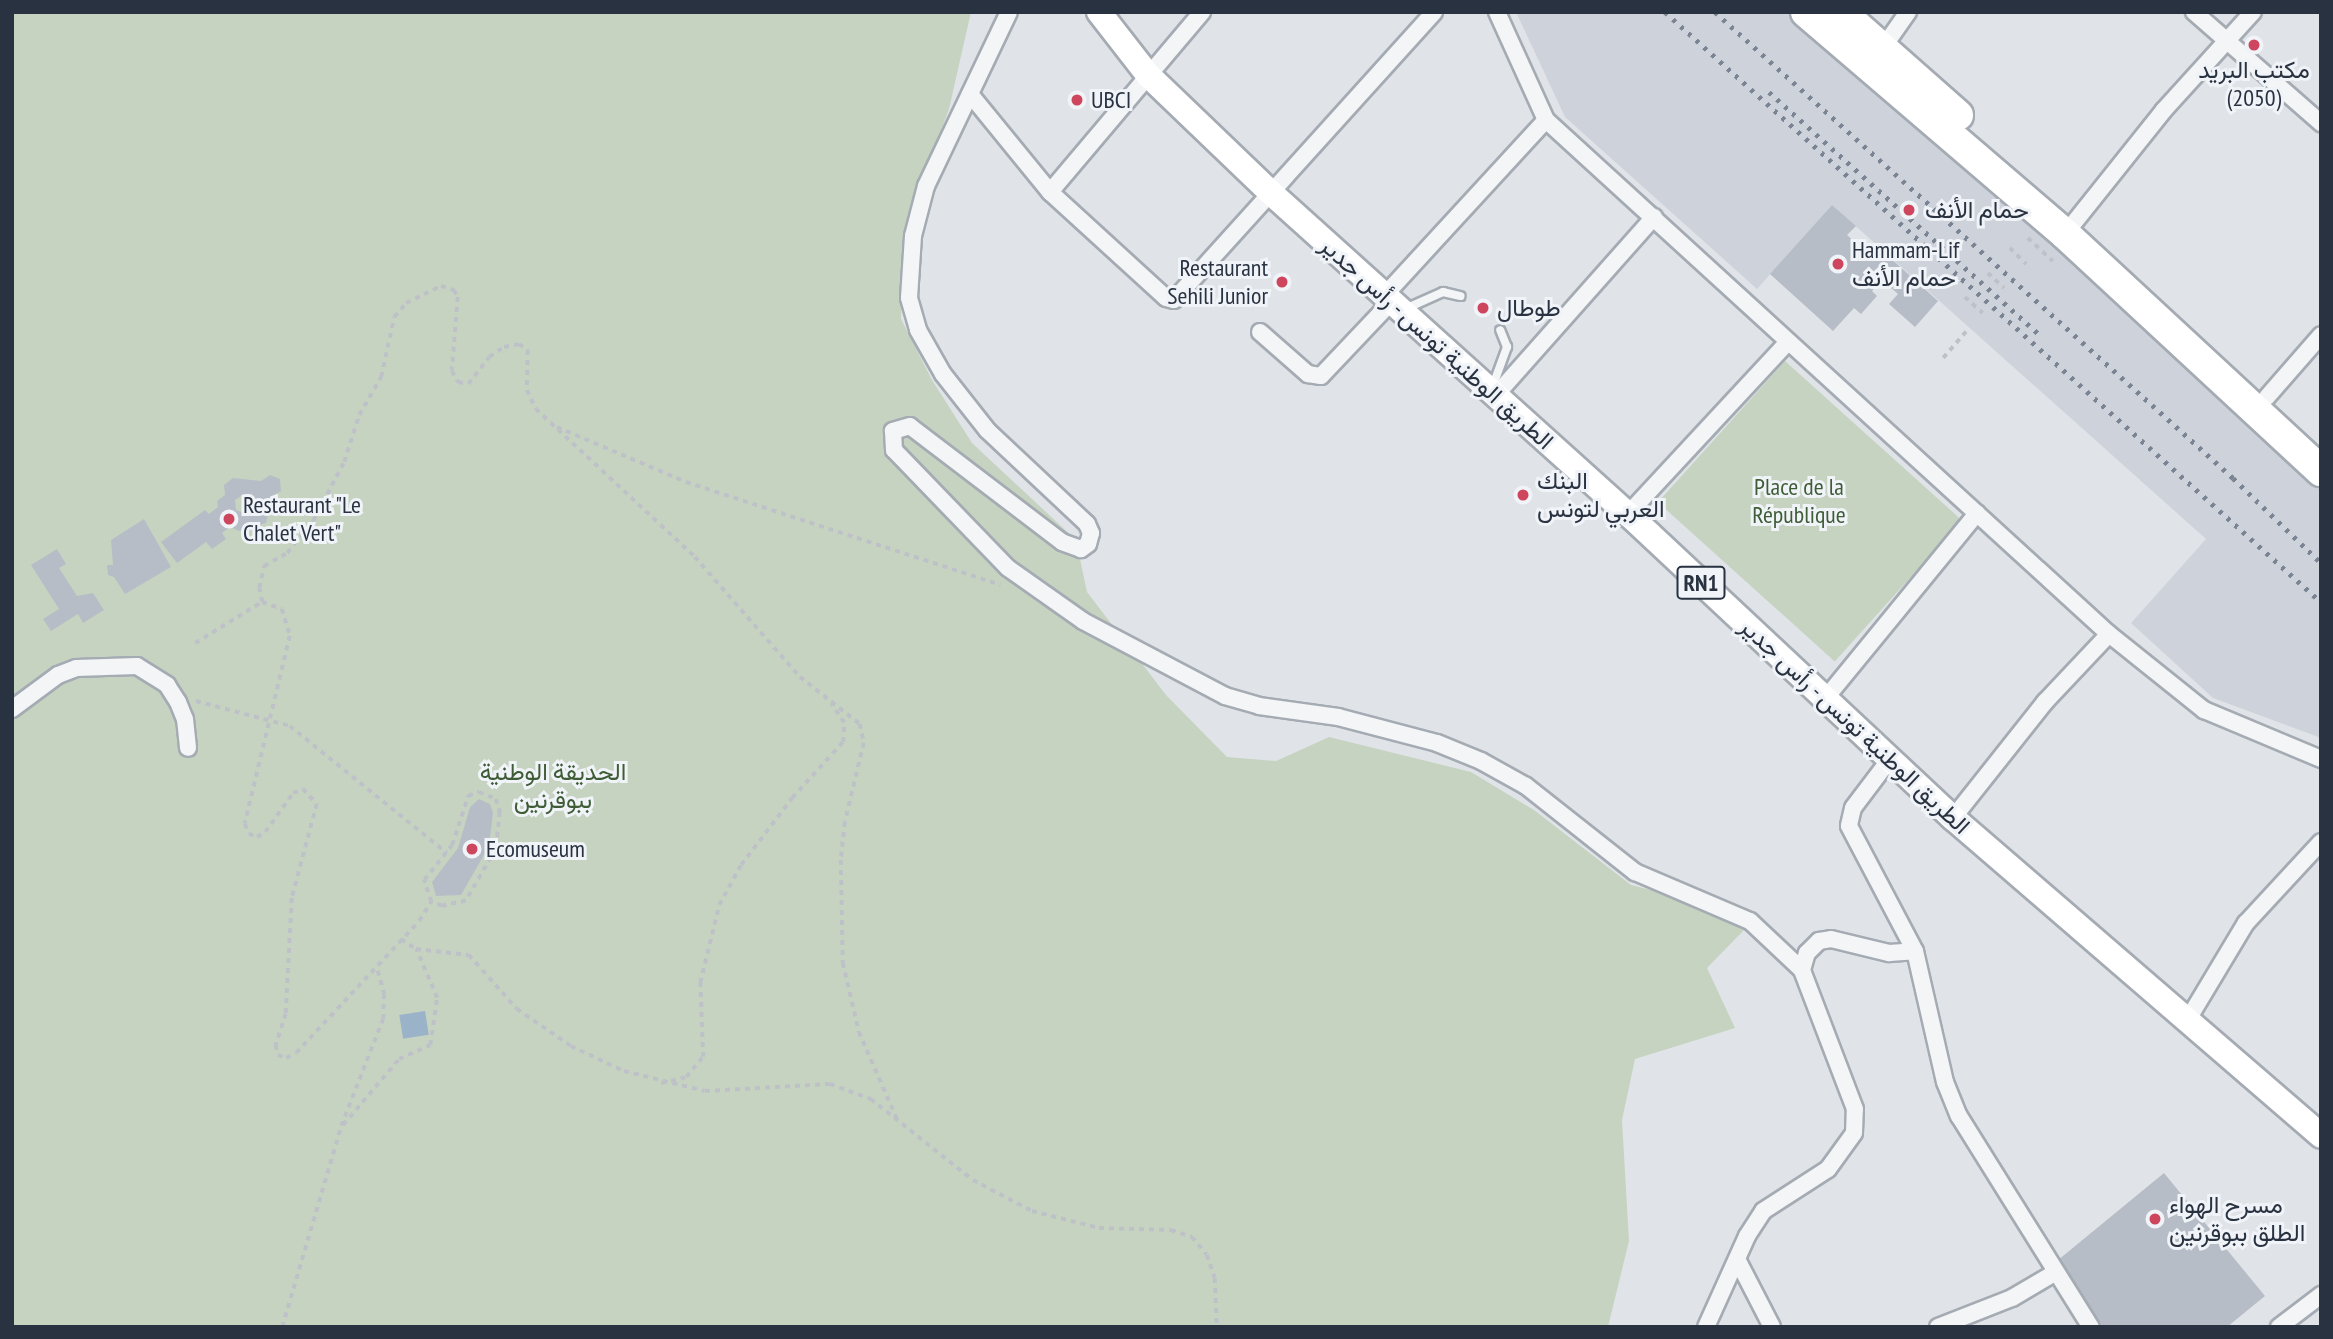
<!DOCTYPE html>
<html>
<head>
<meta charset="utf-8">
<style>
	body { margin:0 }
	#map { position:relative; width:2333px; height:1339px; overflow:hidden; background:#e0e4e9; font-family:"PT Sans Narrow",Vazirmatn,sans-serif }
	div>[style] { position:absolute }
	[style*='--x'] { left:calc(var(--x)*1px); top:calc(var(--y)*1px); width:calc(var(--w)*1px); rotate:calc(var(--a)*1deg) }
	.built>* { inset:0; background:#ced3db }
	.green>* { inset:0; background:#c6d3c1; transform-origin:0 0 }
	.water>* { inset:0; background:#9bb3c9; transform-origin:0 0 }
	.building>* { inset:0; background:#b7bdc6 }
	.path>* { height:3.5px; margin-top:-1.75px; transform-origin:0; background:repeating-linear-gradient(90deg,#bec2c8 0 5px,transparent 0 10px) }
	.roads { filter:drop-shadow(2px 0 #a5abb3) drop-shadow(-2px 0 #a5abb3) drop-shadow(0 2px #a5abb3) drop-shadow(0 -2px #a5abb3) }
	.lane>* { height:8px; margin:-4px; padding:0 4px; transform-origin:4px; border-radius:4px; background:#f3f5f7 }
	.street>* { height:16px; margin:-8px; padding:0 8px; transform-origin:8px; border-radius:8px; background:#f3f5f7 }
	.primary>* { height:24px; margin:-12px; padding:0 12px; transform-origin:12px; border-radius:12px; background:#fff }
	.highway>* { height:30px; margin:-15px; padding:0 15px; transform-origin:15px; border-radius:15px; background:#fff }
	.rail>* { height:5px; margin-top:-2.5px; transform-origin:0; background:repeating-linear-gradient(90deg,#7a8493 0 3.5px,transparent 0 10.5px) }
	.dots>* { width:19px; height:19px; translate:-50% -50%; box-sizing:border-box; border:4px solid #f0f3f7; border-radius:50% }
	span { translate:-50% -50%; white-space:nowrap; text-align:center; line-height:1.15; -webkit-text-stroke:6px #f0f3f7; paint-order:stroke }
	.shield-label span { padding:2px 5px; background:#f0f3f7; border:2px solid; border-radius:5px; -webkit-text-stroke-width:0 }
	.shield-label { font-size:23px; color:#293241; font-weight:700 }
	.poi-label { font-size:24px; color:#293241 }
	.left { translate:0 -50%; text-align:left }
	.right { translate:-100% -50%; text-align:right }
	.street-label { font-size:24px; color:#293241 }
	.park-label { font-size:24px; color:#3e5c36 }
	.frame { position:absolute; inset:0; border:14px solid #293241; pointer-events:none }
</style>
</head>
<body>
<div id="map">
	<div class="built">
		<i style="clip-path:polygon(1516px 12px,1804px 12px,2321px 481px,2321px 738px,2213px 698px,2131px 623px,2206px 539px,1832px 205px,1757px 289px,1565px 117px)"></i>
	</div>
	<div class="green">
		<i style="clip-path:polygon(12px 12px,971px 12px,949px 109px,903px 235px,901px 319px,932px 380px,972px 443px,1076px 540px,1087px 592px,1166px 695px,1227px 757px,1276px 761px,1329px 737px,1471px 772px,1534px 810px,1631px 885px,1679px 897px,1716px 897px,1745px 929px,1707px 968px,1735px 1028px,1635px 1059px,1622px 1120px,1629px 1241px,1608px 1327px,12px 1327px)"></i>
		<i style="left:1785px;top:361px;width:238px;height:190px;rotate:42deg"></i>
	</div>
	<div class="water">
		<i style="left:425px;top:1011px;width:24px;height:26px;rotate:81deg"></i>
	</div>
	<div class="building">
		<i style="clip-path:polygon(1832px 205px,1856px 226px,1847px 235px,1868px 254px,1876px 245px,1938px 301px,1915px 327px,1889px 304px,1898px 294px,1882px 280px,1872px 291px,1877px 296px,1861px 314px,1854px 308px,1833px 331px,1770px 274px)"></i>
		<i style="clip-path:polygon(evenodd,270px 475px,280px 479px,281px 491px,272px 496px,266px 523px,239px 531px,230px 527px,222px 533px,226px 539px,212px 549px,206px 542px,177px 563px,161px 542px,205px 510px,209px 514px,218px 507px,217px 501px,225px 495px,224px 485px,233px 478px,261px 481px,270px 475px,244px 494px,253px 498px,254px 508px,247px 514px,236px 510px,235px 500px,244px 494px)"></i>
		<i style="clip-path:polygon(144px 519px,171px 567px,125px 594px,114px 577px,108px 575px,107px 565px,113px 565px,111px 540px)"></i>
		<i style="clip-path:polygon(57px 549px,66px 564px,59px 568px,77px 596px,93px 593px,104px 610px,83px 623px,78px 614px,51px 631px,43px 619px,59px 609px,31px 565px)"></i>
		<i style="clip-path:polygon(479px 799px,490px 804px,493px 813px,489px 846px,461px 895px,436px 896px,432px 882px,458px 848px,470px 807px)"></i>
		<i style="clip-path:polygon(2164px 1173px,2265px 1296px,2227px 1327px,2103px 1327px,2052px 1265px)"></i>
	</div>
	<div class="path">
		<i style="--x:2028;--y:238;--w:34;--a:43"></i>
		<i style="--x:2010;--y:248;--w:23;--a:45"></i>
		<i style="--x:1988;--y:273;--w:22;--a:43"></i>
		<i style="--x:1965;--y:297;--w:24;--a:42"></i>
		<i style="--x:1943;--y:358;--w:37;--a:-49"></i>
		<i style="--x:557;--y:427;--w:140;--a:23.1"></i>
		<i style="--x:686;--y:482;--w:331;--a:18.1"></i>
		<i style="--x:262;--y:602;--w:14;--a:-102"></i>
		<i style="--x:259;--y:588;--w:23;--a:-77"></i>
		<i style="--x:264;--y:566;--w:26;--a:-29"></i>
		<i style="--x:287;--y:553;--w:41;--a:-50.9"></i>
		<i style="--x:313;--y:521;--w:67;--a:-62.3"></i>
		<i style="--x:344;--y:462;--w:49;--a:-72.3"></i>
		<i style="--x:359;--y:415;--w:44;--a:-59.9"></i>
		<i style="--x:381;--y:377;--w:61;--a:-77.8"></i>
		<i style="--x:394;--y:317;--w:18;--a:-49"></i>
		<i style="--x:406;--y:303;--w:39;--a:-26"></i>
		<i style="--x:441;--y:286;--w:14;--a:17"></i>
		<i style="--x:454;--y:290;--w:8;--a:60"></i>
		<i style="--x:458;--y:297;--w:74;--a:94.6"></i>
		<i style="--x:452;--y:371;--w:13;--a:61"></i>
		<i style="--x:458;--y:382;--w:10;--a:11"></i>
		<i style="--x:468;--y:384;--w:34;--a:-52"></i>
		<i style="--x:489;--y:357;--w:18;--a:-34"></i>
		<i style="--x:504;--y:347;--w:15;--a:-11"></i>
		<i style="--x:519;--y:344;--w:11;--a:34"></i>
		<i style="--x:528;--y:350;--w:40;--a:91.4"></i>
		<i style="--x:527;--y:390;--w:21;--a:65"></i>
		<i style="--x:536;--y:409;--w:217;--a:42.9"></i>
		<i style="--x:695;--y:557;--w:159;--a:48.8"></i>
		<i style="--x:800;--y:677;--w:76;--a:38.1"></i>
		<i style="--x:860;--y:724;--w:19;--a:78"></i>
		<i style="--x:864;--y:743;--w:81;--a:103.5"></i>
		<i style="--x:845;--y:822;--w:38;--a:96"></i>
		<i style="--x:841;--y:860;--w:103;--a:88.9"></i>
		<i style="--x:843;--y:963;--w:71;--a:76.9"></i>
		<i style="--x:859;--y:1032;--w:95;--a:66.4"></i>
		<i style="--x:195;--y:643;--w:79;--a:-31.5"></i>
		<i style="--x:262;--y:602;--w:21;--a:19"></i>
		<i style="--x:282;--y:609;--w:28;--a:73"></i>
		<i style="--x:290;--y:636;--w:193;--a:103.5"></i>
		<i style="--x:245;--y:824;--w:11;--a:68"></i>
		<i style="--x:249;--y:834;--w:9;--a:21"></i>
		<i style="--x:257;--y:837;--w:9;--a:-32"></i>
		<i style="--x:265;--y:832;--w:48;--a:-54.3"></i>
		<i style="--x:293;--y:793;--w:11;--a:-22"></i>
		<i style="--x:303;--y:789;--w:21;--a:47"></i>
		<i style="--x:317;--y:804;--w:97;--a:104.9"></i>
		<i style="--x:292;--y:898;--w:116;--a:93"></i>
		<i style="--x:286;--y:1014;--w:33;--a:108"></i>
		<i style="--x:276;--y:1045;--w:10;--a:79"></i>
		<i style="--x:278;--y:1055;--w:9;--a:21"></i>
		<i style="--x:286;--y:1058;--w:11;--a:-27"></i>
		<i style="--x:296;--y:1053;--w:180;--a:-47"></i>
		<i style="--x:419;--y:921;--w:22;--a:-58"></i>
		<i style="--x:196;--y:701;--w:97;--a:14.9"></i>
		<i style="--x:290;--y:726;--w:202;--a:39"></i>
		<i style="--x:479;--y:792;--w:18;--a:22"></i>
		<i style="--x:496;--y:799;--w:14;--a:73"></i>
		<i style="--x:500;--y:812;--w:37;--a:96"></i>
		<i style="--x:496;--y:849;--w:60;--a:120"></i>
		<i style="--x:466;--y:901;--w:25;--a:168"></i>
		<i style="--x:442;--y:906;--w:12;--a:-160"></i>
		<i style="--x:431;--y:902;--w:23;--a:-108"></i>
		<i style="--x:424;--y:880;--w:45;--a:-51.3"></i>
		<i style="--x:452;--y:845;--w:52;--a:-71.9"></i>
		<i style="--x:468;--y:796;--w:12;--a:-20"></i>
		<i style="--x:401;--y:939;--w:18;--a:34"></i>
		<i style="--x:416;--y:949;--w:53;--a:6.5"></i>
		<i style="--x:469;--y:955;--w:72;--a:48.4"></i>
		<i style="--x:517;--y:1009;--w:65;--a:34.4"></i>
		<i style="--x:571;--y:1046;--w:59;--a:25.3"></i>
		<i style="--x:624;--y:1071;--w:83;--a:13.9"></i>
		<i style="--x:705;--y:1091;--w:125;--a:-3.2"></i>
		<i style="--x:830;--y:1084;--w:44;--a:20.1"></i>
		<i style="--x:871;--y:1099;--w:130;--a:38.5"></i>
		<i style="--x:973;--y:1180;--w:67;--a:27.7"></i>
		<i style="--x:1032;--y:1211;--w:69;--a:14.2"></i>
		<i style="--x:1099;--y:1228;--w:72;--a:1.6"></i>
		<i style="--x:1171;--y:1230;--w:22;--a:18"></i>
		<i style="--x:1192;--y:1237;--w:23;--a:50"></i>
		<i style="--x:1207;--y:1255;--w:24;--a:71"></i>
		<i style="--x:1215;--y:1278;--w:49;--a:87.7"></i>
		<i style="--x:661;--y:1083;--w:26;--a:-13"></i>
		<i style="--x:686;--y:1077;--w:26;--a:-50"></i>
		<i style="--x:703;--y:1057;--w:74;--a:-92.3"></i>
		<i style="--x:700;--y:983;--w:80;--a:-76.3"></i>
		<i style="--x:719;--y:905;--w:46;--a:-61.2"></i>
		<i style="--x:741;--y:865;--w:84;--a:-52.7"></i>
		<i style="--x:792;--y:798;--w:76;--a:-47.7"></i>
		<i style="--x:843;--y:742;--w:19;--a:-87"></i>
		<i style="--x:844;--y:723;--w:23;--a:-124"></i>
		<i style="--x:343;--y:1125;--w:87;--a:-49.7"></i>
		<i style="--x:399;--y:1059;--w:34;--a:-24"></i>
		<i style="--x:430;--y:1045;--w:48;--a:-81.5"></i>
		<i style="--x:437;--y:998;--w:53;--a:-113.2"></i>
		<i style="--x:282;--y:1327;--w:209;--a:-73.6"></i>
		<i style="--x:341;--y:1126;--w:115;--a:-68.6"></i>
		<i style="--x:383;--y:1019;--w:24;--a:-88"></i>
		<i style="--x:384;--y:995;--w:30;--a:-105"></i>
	</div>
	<div class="roads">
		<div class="lane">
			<i style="--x:1405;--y:309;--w:42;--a:-24.1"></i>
			<i style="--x:1443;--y:292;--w:18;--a:13"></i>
			<i style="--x:1492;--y:388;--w:44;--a:-69.9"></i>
			<i style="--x:1507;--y:347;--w:18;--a:-112"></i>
		</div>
		<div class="street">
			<i style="--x:1009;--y:12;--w:193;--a:115.5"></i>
			<i style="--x:926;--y:186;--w:52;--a:104.6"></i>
			<i style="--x:913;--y:236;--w:62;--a:93.7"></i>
			<i style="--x:909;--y:298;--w:33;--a:74"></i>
			<i style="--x:918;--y:330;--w:51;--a:60.4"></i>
			<i style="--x:943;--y:374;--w:71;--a:51.8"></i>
			<i style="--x:987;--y:430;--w:137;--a:43.2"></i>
			<i style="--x:1087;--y:524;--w:10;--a:66"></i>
			<i style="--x:1091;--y:533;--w:11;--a:105"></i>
			<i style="--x:1088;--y:544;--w:9;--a:144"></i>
			<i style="--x:1081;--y:549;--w:20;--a:-160"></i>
			<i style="--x:1062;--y:542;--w:191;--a:-142.7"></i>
			<i style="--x:910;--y:426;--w:18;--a:164"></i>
			<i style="--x:893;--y:431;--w:19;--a:87"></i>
			<i style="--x:894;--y:450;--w:164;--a:46"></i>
			<i style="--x:1008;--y:568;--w:92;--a:35.2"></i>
			<i style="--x:1083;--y:621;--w:161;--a:27.8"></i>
			<i style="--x:1225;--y:696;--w:35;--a:16"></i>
			<i style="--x:1259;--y:706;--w:80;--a:7.9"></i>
			<i style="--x:1338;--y:717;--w:102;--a:14.7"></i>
			<i style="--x:1437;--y:743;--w:48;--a:22.2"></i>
			<i style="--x:1481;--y:761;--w:51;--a:29.1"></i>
			<i style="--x:1526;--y:786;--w:139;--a:38.3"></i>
			<i style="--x:1635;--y:872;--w:125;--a:23.1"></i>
			<i style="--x:1750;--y:921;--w:71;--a:43.3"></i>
			<i style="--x:1497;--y:12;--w:119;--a:65.6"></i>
			<i style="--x:1546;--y:120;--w:762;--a:42.4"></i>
			<i style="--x:2109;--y:634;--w:122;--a:38.7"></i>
			<i style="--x:2204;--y:710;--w:127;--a:22.7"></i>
			<i style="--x:2194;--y:12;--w:169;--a:41.2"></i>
			<i style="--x:1882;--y:49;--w:45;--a:-54.9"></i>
			<i style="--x:970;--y:94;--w:127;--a:50.8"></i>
			<i style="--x:1050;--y:192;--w:157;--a:42.4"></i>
			<i style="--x:1166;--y:298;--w:8;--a:14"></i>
			<i style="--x:1174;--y:300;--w:388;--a:-47.9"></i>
			<i style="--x:1050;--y:192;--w:236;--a:-49.8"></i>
			<i style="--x:2065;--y:234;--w:159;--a:-51.4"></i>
			<i style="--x:2164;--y:110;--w:132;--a:-47.8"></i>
			<i style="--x:1384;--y:296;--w:239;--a:-47.4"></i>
			<i style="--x:1260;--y:332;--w:64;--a:41.2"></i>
			<i style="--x:1308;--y:374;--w:13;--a:9"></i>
			<i style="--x:1321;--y:376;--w:102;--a:-46.6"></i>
			<i style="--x:1496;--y:395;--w:238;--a:-48.4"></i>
			<i style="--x:2267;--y:397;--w:82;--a:-48.9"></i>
			<i style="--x:1628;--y:514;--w:235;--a:-47.1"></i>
			<i style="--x:1825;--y:699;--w:240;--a:-50.7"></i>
			<i style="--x:12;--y:709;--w:57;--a:-36.5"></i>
			<i style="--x:58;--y:675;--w:19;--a:-21"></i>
			<i style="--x:76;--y:668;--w:61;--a:-1.9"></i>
			<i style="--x:137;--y:666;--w:36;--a:32"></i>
			<i style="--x:167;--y:685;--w:20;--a:57"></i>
			<i style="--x:178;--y:702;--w:18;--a:68"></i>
			<i style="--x:185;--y:719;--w:29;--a:84"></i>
			<i style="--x:1890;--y:759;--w:61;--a:127.1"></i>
			<i style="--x:1853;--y:808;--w:18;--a:103"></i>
			<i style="--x:1849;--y:826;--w:141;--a:62.2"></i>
			<i style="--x:1915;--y:951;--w:134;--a:77.1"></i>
			<i style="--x:1945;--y:1082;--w:37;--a:68"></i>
			<i style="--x:1959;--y:1116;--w:249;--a:58"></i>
			<i style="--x:1953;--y:818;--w:148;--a:-51.6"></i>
			<i style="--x:2045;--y:702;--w:93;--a:-46.7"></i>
			<i style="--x:2187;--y:1021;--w:114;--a:-59"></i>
			<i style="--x:2246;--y:923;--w:110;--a:-47.2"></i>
			<i style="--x:1738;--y:1261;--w:74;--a:62.7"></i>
			<i style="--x:1706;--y:1327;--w:100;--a:-65.7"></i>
			<i style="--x:1747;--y:1236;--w:30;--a:-57"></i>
			<i style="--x:1763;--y:1211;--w:77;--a:-32.9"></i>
			<i style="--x:1828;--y:1169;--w:44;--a:-54.2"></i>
			<i style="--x:1854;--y:1133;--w:24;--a:-88"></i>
			<i style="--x:1855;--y:1109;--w:149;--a:-110.9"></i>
			<i style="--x:1802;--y:970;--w:18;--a:-74"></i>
			<i style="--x:1807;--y:953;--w:17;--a:-45"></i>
			<i style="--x:1819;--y:941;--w:12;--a:-9"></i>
			<i style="--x:1831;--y:939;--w:60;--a:13.6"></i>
			<i style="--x:1889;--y:953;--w:26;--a:-4"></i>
			<i style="--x:1938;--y:1327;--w:79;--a:-21.4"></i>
			<i style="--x:2012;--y:1298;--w:51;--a:-30.6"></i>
			<i style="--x:2279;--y:1327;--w:53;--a:-37.3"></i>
		</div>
		<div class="primary">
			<i style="--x:1099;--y:12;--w:80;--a:52.1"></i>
			<i style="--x:1148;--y:75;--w:169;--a:43.8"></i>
			<i style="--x:1270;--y:192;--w:482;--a:42"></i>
			<i style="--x:1628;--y:514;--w:445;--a:43.1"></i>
			<i style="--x:1953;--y:818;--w:486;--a:40.8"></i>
		</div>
		<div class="highway">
			<i style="--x:1806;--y:12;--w:341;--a:40.6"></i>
			<i style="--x:2065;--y:234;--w:349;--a:42.8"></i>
			<i style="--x:1841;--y:12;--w:156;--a:41.4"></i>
		</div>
	</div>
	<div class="rail">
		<i style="--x:1665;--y:12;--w:882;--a:41.97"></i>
		<i style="--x:1715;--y:12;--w:697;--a:41.97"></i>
		<i style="--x:2233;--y:478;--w:122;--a:44"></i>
		<i style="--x:1769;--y:92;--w:364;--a:41.9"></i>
	</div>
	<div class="dots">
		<i style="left:2254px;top:45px;background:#ce465e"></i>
		<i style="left:1077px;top:100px;background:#ce465e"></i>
		<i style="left:1909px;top:210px;background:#ce465e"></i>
		<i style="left:1838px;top:264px;background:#ce465e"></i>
		<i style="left:1282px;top:282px;background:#ce465e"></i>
		<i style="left:1483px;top:308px;background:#ce465e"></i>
		<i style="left:1523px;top:495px;background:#ce465e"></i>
		<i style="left:229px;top:519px;background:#ce465e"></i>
		<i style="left:472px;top:849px;background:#ce465e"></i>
		<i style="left:2155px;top:1219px;background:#ce465e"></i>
	</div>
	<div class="shield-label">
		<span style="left:1701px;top:583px">RN1</span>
	</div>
	<div class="poi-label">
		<span style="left:2254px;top:84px">مكتب البريد<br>(2050)</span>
		<span class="left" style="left:1091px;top:100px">UBCI</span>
		<span class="left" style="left:1925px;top:210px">حمام الأنف</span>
		<span class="left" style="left:1852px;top:264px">Hammam-Lif<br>حمام الأنف</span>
		<span class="right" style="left:1268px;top:282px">Restaurant<br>Sehili Junior</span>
		<span class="left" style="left:1497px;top:308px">طوطال</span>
		<span class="left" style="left:1537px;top:495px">البنك<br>العربي لتونس</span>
		<span class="left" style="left:243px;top:519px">Restaurant "Le<br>Chalet Vert"</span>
		<span class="left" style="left:486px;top:849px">Ecomuseum</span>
		<span class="left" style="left:2169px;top:1219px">مسرح الهواء<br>الطلق ببوقرنين</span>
	</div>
	<div class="street-label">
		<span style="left:1437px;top:343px;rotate:42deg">الطريق الوطنية تونس - رأس جدير</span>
		<span style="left:1855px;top:726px;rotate:43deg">الطريق الوطنية تونس - رأس جدير</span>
	</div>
	<div class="park-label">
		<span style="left:1799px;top:501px">Place de la<br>République</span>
		<span style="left:553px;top:786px">الحديقة الوطنية<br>ببوقرنين</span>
	</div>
	<div class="frame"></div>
</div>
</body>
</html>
